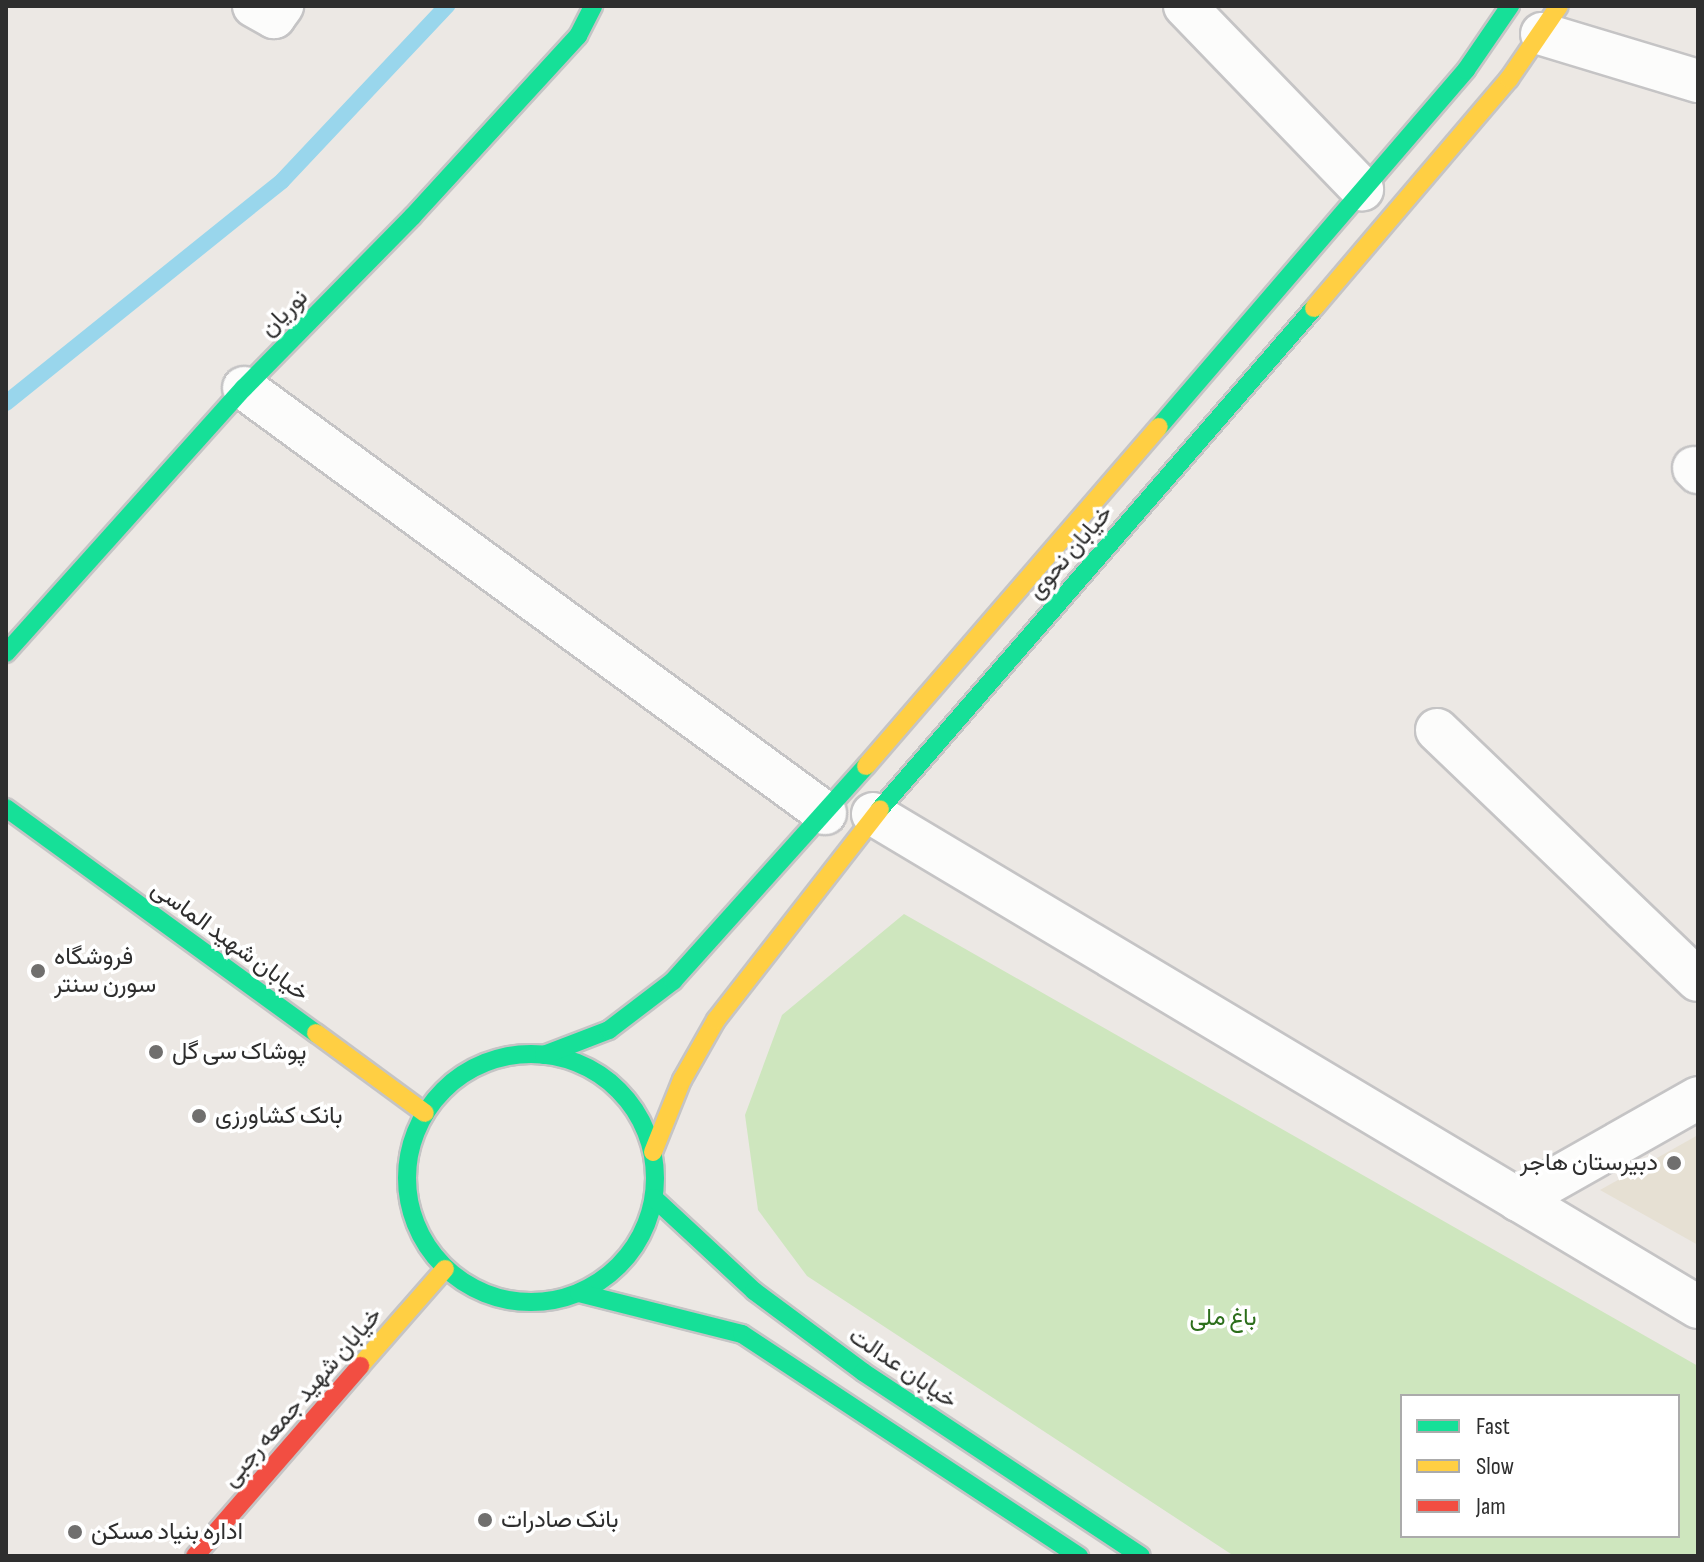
<!DOCTYPE html>
<html>
<head>
<meta charset="utf-8">
<style>
	body { margin:0 }
	#map { position:relative; width:1704px; height:1562px; overflow:hidden; background:#ece8e4; font-family:"Sofia Sans Condensed",Vazirmatn,sans-serif }
	div>[style] { position:absolute }
	[style*='--x'] { left:calc(var(--x)*1px); top:calc(var(--y)*1px); width:calc(var(--w)*1px); rotate:calc(var(--a)*1deg) }
	.education>* { inset:0; background:#e6e0d3 }
	.green>* { inset:0; background:#cee6be }
	.stream>* { height:16px; margin:-8px; padding:0 8px; transform-origin:8px; border-radius:8px; background:#99d6ec }
	.roads { filter:drop-shadow(2px 0 #c5c4c5) drop-shadow(-2px 0 #c5c4c5) drop-shadow(0 2px #c5c4c5) drop-shadow(0 -2px #c5c4c5) }
	.street>* { height:42px; margin:-21px; padding:0 21px; transform-origin:21px; border-radius:21px; background:#fcfcfb }
	.fast>* { height:18px; margin:-9px; padding:0 9px; transform-origin:9px; border-radius:9px; background:#16e098 }
	.fast>.ring { margin:-9px; padding:0; box-sizing:content-box; background:none; border:18px solid #16e098; border-radius:50% }
	.slow>* { height:18px; margin:-9px; padding:0 9px; transform-origin:9px; border-radius:9px; background:#ffcf43 }
	.jam>* { height:18px; margin:-9px; padding:0 9px; transform-origin:9px; border-radius:9px; background:#f24e42 }
	.dots>* { width:22px; height:22px; translate:-50% -50%; box-sizing:border-box; border:4px solid #fff; border-radius:50% }
	span { translate:-50% -50%; white-space:nowrap; text-align:center; line-height:1.15; -webkit-text-stroke:7px #fff; paint-order:stroke }
	.street-label { font-size:24px; color:#2e2e2e }
	.poi-label { font-size:24px; color:#2e2e2e }
	.left { translate:0 -50%; text-align:left }
	.right { translate:-100% -50%; text-align:right }
	.park-label { font-size:24px; color:#2c6e1b }
	.frame { position:absolute; inset:0; border:8px solid #2e2e2e; pointer-events:none }
	.legend { position:absolute; left:1400px; top:1394px; width:280px; height:144px; box-sizing:border-box; background:#fff; border:2px solid #ababab; margin:0; padding:10px 14px; list-style:none; font-size:24px; color:#2e2e2e }
	.legend li { display:flex; align-items:center; gap:16px; height:40px }
	.legend b { width:40px; border:2px solid #ababab }
</style>
</head>
<body>
<div id="map">
	<div class="education">
		<i style="clip-path:polygon(1698px 1135px,1698px 1245px,1600px 1190px)"></i>
	</div>
	<div class="green">
		<i style="clip-path:polygon(evenodd,904px 914px,1698px 1366px,1698px 1556px,1234px 1556px,807px 1276px,758px 1210px,745px 1115px,782px 1015px,904px 914px,1402px 1396px,1678px 1396px,1678px 1536px,1402px 1536px,1402px 1396px)"></i>
	</div>
	<div class="stream">
		<i style="--x:6;--y:403;--w:354;--a:-38.8"></i>
		<i style="--x:282;--y:181;--w:241;--a:-46.7"></i>
	</div>
	<div class="roads">
		<div class="street">
			<i style="--x:254;--y:6;--w:23;--a:29"></i>
			<i style="--x:274;--y:17;--w:14;--a:-54"></i>
			<i style="--x:1185;--y:6;--w:255;--a:46"></i>
			<i style="--x:1542;--y:34;--w:163;--a:16.8"></i>
			<i style="--x:244;--y:388;--w:720;--a:36.19"></i>
			<i style="--x:1694;--y:468;--w:6;--a:45"></i>
			<i style="--x:1437;--y:730;--w:361;--a:43.8"></i>
			<i style="--x:873;--y:814;--w:961;--a:30.86"></i>
			<i style="--x:1518;--y:1200;--w:207;--a:-29.5"></i>
		</div>
		<div class="fast">
			<i style="--x:1159;--y:427;--w:471;--a:-49.3"></i>
			<i style="--x:1466;--y:70;--w:78;--a:-55.5"></i>
			<i style="--x:6;--y:653;--w:356;--a:-48.1"></i>
			<i style="--x:244;--y:388;--w:240;--a:-45.5"></i>
			<i style="--x:412;--y:217;--w:246;--a:-47.5"></i>
			<i style="--x:578;--y:36;--w:34;--a:-63"></i>
			<i style="--x:6;--y:808;--w:383;--a:36"></i>
			<i style="--x:880;--y:809;--w:663;--a:-49.1"></i>
			<i class="ring" style="left:407px;top:1054px;width:230px;height:230px"></i>
			<i style="--x:544;--y:1055;--w:70;--a:-21"></i>
			<i style="--x:609;--y:1030;--w:81;--a:-37.4"></i>
			<i style="--x:673;--y:981;--w:289;--a:-48.1"></i>
			<i style="--x:654;--y:1198;--w:137;--a:42.9"></i>
			<i style="--x:754;--y:1291;--w:136;--a:36.6"></i>
			<i style="--x:863;--y:1372;--w:333;--a:33.5"></i>
			<i style="--x:579;--y:1293;--w:168;--a:14.1"></i>
			<i style="--x:742;--y:1334;--w:404;--a:33.4"></i>
		</div>
		<div class="slow">
			<i style="--x:1314;--y:308;--w:301;--a:-49.6"></i>
			<i style="--x:1509;--y:79;--w:88;--a:-55.6"></i>
			<i style="--x:866;--y:766;--w:448;--a:-49.2"></i>
			<i style="--x:316;--y:1033;--w:135;--a:36.3"></i>
			<i style="--x:653;--y:1152;--w:78;--a:-68.1"></i>
			<i style="--x:682;--y:1080;--w:69;--a:-60.5"></i>
			<i style="--x:716;--y:1020;--w:267;--a:-52.1"></i>
			<i style="--x:360;--y:1366;--w:129;--a:-48.8"></i>
		</div>
		<div class="jam">
			<i style="--x:195;--y:1556;--w:252;--a:-49"></i>
		</div>
	</div>
	<div class="dots">
		<i style="left:38px;top:971px;background:#706f6e"></i>
		<i style="left:156px;top:1052px;background:#706f6e"></i>
		<i style="left:199px;top:1116px;background:#706f6e"></i>
		<i style="left:1674px;top:1163px;background:#706f6e"></i>
		<i style="left:485px;top:1520px;background:#706f6e"></i>
		<i style="left:75px;top:1532px;background:#706f6e"></i>
	</div>
	<div class="street-label">
		<span style="left:284px;top:313px;rotate:-45deg">نوریان</span>
		<span style="left:1070px;top:552px;rotate:-49deg">خیابان نحوی</span>
		<span style="left:230px;top:941px;rotate:36deg">خیابان شهید الماسی</span>
		<span style="left:903px;top:1368px;rotate:34deg">خیابان عدالت</span>
		<span style="left:302px;top:1397px;rotate:-49deg">خیابان شهید جمعه رجبی</span>
	</div>
	<div class="poi-label">
		<span class="left" style="left:54px;top:971px">فروشگاه<br>سورن سنتر</span>
		<span class="left" style="left:172px;top:1052px">پوشاک سی گل</span>
		<span class="left" style="left:215px;top:1116px">بانک کشاورزی</span>
		<span class="right" style="left:1658px;top:1163px">دبیرستان هاجر</span>
		<span class="left" style="left:501px;top:1520px">بانک صادرات</span>
		<span class="left" style="left:91px;top:1532px">اداره بنیاد مسکن</span>
	</div>
	<div class="park-label">
		<span style="left:1223px;top:1318px">باغ ملی</span>
	</div>
	<div class="frame"></div>
	<ul class="legend">
	<li><b style="height:10px;background:#16e098"></b>Fast</li>
	<li><b style="height:10px;background:#ffcf43"></b>Slow</li>
	<li><b style="height:10px;background:#f24e42"></b>Jam</li>
	</ul>
</div>
</body>
</html>
